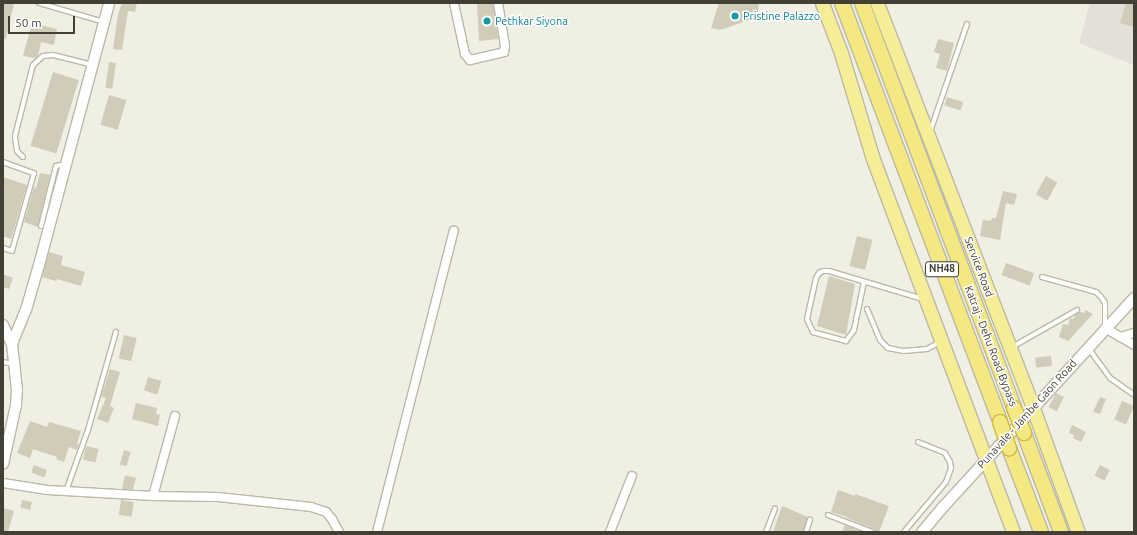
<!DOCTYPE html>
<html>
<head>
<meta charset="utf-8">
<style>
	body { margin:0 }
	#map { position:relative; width:1137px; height:535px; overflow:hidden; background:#f0efe4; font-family:Ubuntu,sans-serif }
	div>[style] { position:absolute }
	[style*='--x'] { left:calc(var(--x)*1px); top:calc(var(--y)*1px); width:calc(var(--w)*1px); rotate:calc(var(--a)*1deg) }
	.industrial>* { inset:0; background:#e2e0d9 }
	.building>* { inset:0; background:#d1ccba; transform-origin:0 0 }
	.roads { filter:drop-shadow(1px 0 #bbb8a7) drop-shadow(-1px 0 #bbb8a7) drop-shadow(0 1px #bbb8a7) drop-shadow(0 -1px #bbb8a7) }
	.service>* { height:4px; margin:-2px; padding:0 2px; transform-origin:2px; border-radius:2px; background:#fff }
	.minor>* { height:8px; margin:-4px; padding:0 4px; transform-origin:4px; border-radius:4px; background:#fff }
	.tertiary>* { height:10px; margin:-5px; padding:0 5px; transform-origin:5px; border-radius:5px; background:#fff }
	.primary>* { height:13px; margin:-6.5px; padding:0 6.5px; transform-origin:6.5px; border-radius:6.5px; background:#f5ee97 }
	.trunk>* { height:14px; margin:-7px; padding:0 7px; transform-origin:7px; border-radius:7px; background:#f4e882 }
	.bridges { filter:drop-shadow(1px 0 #cfb83f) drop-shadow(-1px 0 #cfb83f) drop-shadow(0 1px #cfb83f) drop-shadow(0 -1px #cfb83f) }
	.trunk-bridge>* { height:14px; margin:-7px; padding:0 7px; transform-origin:7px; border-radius:7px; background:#f4e882 }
	.dots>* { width:11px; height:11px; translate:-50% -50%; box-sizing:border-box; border:2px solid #fff; border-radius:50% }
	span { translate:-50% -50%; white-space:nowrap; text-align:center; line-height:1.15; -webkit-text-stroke:3px #fff; paint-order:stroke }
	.shield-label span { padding:1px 3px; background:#fff; border:1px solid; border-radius:3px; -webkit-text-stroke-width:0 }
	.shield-label { font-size:10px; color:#423f34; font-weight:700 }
	.culture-label { font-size:11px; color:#0d838f }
	.left { translate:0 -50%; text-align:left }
	.street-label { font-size:11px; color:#423f34 }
	.frame { position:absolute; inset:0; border:4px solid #423f34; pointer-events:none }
	.scale { position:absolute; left:8px; top:16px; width:67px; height:18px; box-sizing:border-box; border:2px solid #423f34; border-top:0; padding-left:5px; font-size:12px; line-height:14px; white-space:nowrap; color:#423f34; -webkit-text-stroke:3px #fff; paint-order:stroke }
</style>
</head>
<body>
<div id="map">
	<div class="industrial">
		<i style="clip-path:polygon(1090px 3px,1134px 3px,1134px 65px,1079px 43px)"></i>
	</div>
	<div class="building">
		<i style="clip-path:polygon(3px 3px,14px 3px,6px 39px,3px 39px)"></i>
		<i style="clip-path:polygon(122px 3px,137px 3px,135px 12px,128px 11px,122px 50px,113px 49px,118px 14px)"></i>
		<i style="clip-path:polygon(477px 3px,493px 3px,498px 39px,479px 41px)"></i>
		<i style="clip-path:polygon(719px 3px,759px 3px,758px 12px,752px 19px,720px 30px,711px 28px)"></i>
		<i style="clip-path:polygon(1126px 3px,1134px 3px,1134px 27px,1120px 23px)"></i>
		<i style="clip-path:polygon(32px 23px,57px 29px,54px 45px,41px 42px,38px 56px,35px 58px,23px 56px)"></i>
		<i style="clip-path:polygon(938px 39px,954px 43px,947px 71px,936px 68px,940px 54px,934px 52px)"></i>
		<i style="left:109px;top:62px;width:7px;height:26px;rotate:8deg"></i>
		<i style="left:53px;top:72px;width:27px;height:77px;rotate:17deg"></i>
		<i style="left:109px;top:95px;width:18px;height:31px;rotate:16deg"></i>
		<i style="left:947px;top:97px;width:17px;height:9px;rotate:17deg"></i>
		<i style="clip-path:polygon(40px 173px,50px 175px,38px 227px,24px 222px,34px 187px,36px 188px)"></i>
		<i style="left:1046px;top:176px;width:13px;height:21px;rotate:29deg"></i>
		<i style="clip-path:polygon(3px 177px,27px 185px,11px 239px,3px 236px)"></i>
		<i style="clip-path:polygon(1003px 191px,1017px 194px,1014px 205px,1006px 203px,1000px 240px,980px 236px,983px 220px,991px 221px,992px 218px,996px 218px)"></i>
		<i style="left:857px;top:236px;width:16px;height:31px;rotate:14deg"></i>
		<i style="clip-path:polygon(49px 252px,63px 256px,61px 265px,85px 272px,81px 286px,57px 279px,56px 281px,42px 277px)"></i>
		<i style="left:1006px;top:263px;width:30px;height:13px;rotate:20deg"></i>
		<i style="clip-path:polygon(3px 274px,13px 278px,9px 289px,3px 287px)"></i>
		<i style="clip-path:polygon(829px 276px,855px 284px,846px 335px,817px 326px)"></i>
		<i style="clip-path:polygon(1086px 310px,1093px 314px,1068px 341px,1059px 337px,1063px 324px,1068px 325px,1070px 318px,1074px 319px,1075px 315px,1080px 312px,1084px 313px)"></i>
		<i style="left:124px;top:335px;width:13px;height:24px;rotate:13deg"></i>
		<i style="left:1051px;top:356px;width:10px;height:16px;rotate:84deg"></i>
		<i style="clip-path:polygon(110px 369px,120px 372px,110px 406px,114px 408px,108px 423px,97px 419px,106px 398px,101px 397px)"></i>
		<i style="left:148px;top:377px;width:14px;height:14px;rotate:17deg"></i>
		<i style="left:1056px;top:393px;width:9px;height:16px;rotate:27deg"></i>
		<i style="clip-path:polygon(1100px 397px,1106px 399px,1100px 414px,1093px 412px)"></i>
		<i style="left:1122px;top:401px;width:13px;height:20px;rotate:23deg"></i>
		<i style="clip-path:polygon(136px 403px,157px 408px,156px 414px,160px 415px,158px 426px,132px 419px)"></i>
		<i style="clip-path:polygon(30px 421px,47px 427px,49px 422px,81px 431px,77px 444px,79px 444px,77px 450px,69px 447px,64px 462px,56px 459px,57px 457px,33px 449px,30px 458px,17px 453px)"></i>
		<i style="clip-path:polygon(1072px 425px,1086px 432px,1081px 442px,1073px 438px,1074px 435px,1069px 433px)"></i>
		<i style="left:86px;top:446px;width:13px;height:14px;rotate:13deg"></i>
		<i style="left:124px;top:450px;width:7px;height:15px;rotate:16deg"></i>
		<i style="left:34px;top:465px;width:14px;height:8px;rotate:21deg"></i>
		<i style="left:1100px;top:465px;width:11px;height:12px;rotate:27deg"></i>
		<i style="clip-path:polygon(125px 475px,136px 478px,133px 489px,122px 489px)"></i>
		<i style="clip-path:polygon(838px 490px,855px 496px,855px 494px,889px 506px,879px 532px,875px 532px,874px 529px,847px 518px,847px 517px,831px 512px)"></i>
		<i style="left:22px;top:500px;width:10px;height:8px;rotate:11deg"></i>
		<i style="left:121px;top:500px;width:13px;height:15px;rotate:9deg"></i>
		<i style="clip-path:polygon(782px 506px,808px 517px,803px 532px,773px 532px)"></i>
		<i style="clip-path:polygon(3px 508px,14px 511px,8px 532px,3px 532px)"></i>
		<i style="clip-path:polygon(845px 525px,862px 532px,842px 532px)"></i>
	</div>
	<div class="roads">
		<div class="service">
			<i style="--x:39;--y:3;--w:68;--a:16.3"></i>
			<i style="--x:930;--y:132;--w:114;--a:-71.1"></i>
			<i style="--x:23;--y:157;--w:8;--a:-135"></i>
			<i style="--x:17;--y:151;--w:15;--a:-98"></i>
			<i style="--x:15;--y:136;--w:73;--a:-75.8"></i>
			<i style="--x:33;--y:65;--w:13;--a:-42"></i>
			<i style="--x:43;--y:56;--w:10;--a:-6"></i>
			<i style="--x:53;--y:55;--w:41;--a:14"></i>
			<i style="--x:3;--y:162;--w:33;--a:20"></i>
			<i style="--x:34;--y:173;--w:81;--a:105.8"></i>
			<i style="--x:12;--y:251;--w:9;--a:-162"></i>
			<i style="--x:41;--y:226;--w:62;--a:-76"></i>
			<i style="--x:56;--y:166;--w:4;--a:-14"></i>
			<i style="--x:60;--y:165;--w:6;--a:18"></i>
			<i style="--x:1042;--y:277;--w:56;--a:15.5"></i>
			<i style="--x:1096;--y:292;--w:7;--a:45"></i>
			<i style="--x:1101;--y:297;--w:7;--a:56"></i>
			<i style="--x:1105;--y:303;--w:23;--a:90"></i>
			<i style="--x:864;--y:282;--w:49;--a:101.8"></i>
			<i style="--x:854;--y:330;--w:14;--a:126"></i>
			<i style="--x:846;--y:341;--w:34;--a:-165"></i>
			<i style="--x:813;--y:332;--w:14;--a:-115"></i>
			<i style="--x:807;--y:319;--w:42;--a:-77.6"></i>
			<i style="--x:816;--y:278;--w:6;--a:-59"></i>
			<i style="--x:819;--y:273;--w:4;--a:-27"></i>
			<i style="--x:823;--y:271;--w:6;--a:0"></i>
			<i style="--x:829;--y:271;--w:98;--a:16.6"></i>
			<i style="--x:867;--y:309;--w:34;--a:67"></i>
			<i style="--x:880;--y:340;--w:11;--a:45"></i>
			<i style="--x:888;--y:348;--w:15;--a:11"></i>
			<i style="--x:903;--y:351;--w:24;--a:-5"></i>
			<i style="--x:927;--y:349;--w:15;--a:-28"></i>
			<i style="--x:1012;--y:347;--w:75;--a:-29.6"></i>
			<i style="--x:1089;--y:349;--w:36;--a:54"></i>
			<i style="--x:1110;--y:378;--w:29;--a:35"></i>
			<i style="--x:3;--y:362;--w:10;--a:11"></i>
			<i style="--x:66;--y:491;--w:65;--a:-70.2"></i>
			<i style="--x:88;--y:430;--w:102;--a:-74.1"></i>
			<i style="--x:828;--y:515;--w:47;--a:21.1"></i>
			<i style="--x:766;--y:532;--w:25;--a:-69"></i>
			<i style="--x:806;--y:532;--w:13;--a:-72"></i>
			<i style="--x:904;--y:532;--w:65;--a:-50"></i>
			<i style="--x:946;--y:482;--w:15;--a:-70"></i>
			<i style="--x:951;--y:468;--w:6;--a:-99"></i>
			<i style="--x:950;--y:462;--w:10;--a:-119"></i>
			<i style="--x:945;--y:453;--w:29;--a:-158"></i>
		</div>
		<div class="minor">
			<i style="--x:454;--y:3;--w:52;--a:77.8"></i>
			<i style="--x:465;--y:54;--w:8;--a:50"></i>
			<i style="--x:470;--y:60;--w:35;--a:-13"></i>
			<i style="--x:504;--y:52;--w:6;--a:-81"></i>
			<i style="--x:505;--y:46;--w:44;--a:-99.2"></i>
			<i style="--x:1105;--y:328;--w:34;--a:30"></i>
			<i style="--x:1120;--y:337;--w:15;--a:-16"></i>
			<i style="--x:3;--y:483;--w:45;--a:9"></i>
			<i style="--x:47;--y:490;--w:106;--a:3.2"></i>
			<i style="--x:153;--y:496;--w:65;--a:0.9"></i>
			<i style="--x:218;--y:497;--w:94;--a:6.1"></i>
			<i style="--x:311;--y:507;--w:16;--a:18"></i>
			<i style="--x:326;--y:512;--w:9;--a:49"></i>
			<i style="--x:332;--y:519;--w:15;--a:62"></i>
			<i style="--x:153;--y:496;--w:83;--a:-74.6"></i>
			<i style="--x:377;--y:532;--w:311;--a:-75.7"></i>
			<i style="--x:610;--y:532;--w:60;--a:-68.6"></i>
		</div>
		<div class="tertiary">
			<i style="--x:3;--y:325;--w:21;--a:65"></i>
			<i style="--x:12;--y:344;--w:46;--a:83.8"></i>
			<i style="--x:17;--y:390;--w:15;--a:94"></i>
			<i style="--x:16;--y:405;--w:60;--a:102.4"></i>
			<i style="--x:12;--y:344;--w:37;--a:-68"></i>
			<i style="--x:26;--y:310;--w:47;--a:-73.9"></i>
			<i style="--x:39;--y:265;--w:271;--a:-75"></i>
			<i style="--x:922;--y:532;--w:35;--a:-50"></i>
			<i style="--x:945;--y:505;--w:280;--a:-47.6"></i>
		</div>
		<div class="primary">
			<i style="--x:822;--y:3;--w:53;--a:69.2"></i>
			<i style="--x:841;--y:53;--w:111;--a:73.2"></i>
			<i style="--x:873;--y:159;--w:398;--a:69.4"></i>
			<i style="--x:877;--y:3;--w:434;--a:68.9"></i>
			<i style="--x:1033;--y:408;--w:132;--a:70.1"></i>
		</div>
		<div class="trunk">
			<i style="--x:842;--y:3;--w:448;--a:69.3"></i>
			<i style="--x:862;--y:3;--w:433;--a:69.4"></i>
			<i style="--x:1024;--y:433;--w:106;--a:69.5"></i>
			<i style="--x:1009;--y:448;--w:90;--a:69.1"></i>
		</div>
	</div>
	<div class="bridges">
		<div class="trunk-bridge">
			<i style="--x:1014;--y:408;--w:27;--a:68"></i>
			<i style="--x:1000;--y:422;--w:28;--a:71"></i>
		</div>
	</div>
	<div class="dots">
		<i style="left:735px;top:16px;background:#0f9aa8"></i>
		<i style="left:487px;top:21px;background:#0f9aa8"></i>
	</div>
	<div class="shield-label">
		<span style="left:942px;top:269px">NH48</span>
	</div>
	<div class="culture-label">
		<span class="left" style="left:743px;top:16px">Pristine Palazzo</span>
		<span class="left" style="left:495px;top:21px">Pethkar Siyona</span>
	</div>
	<div class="street-label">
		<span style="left:979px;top:267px;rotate:69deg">Service Road</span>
		<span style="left:991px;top:346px;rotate:69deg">Katraj - Dehu Road Bypass</span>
		<span style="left:1027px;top:414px;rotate:-48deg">Punavale - Jambe Gaon Road</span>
	</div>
	<div class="frame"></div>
	<div class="scale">50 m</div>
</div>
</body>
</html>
